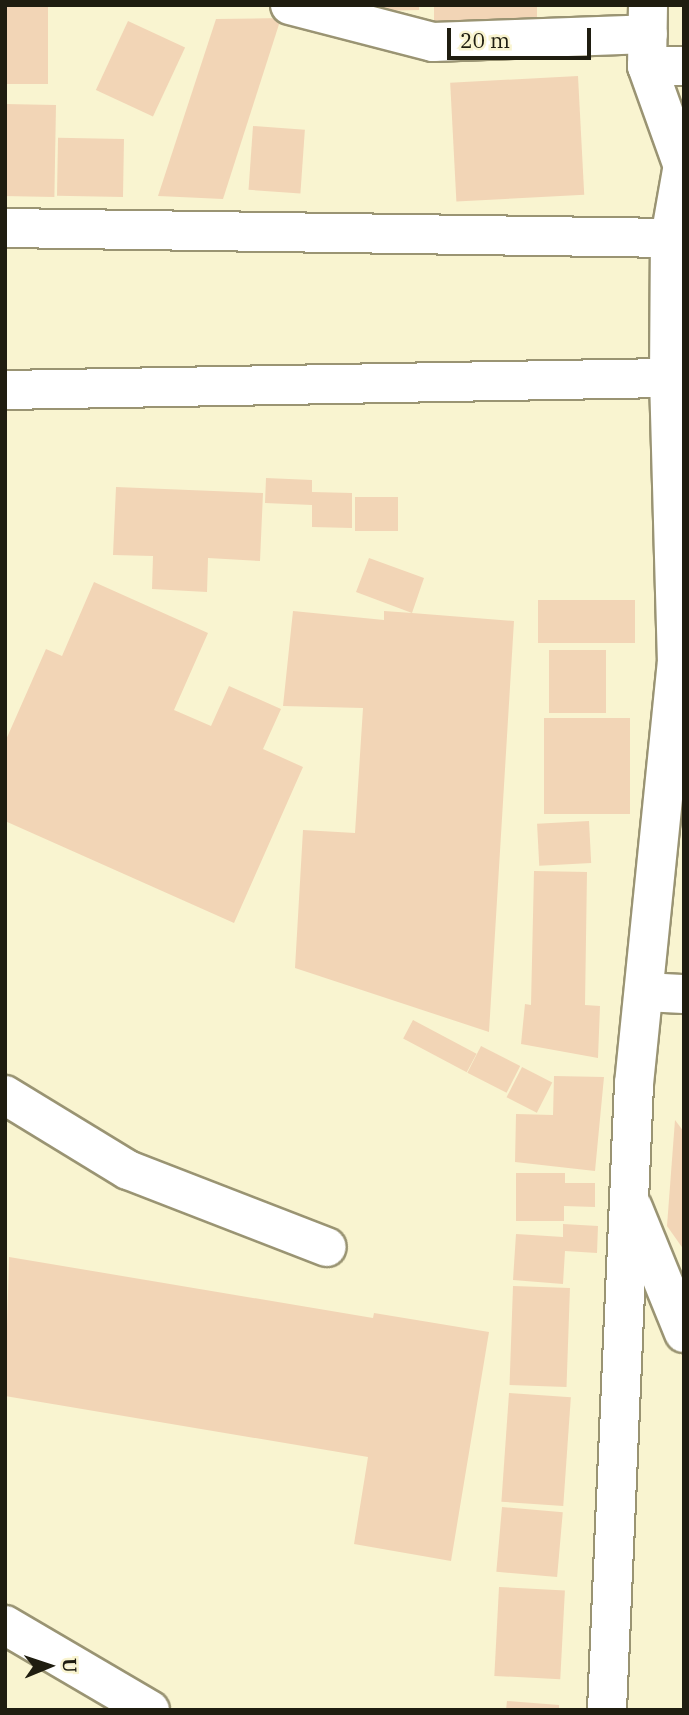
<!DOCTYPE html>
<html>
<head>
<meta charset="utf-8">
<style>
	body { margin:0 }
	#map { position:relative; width:689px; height:1715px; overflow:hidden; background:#f9f4d0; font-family:"IBM Plex Serif",serif }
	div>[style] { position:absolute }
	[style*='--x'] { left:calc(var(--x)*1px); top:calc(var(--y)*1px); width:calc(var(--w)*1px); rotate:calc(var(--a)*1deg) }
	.building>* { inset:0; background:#f2d5b6; transform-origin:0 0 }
	.roads { filter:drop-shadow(2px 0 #9a9473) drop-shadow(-2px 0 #9a9473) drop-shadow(0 2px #9a9473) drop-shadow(0 -2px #9a9473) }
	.minor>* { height:38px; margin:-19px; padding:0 19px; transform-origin:19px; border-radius:19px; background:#fff }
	span { translate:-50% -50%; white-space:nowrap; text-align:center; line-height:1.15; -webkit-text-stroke:7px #f9f4d0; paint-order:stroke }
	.frame { position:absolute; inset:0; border:7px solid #1f1d10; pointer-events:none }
	.north { position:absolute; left:14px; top:1631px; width:70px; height:70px; -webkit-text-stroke:5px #f9f4d0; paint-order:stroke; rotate:88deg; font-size:19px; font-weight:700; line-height:28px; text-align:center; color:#1f1d10 }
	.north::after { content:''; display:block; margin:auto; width:24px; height:32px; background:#1f1d10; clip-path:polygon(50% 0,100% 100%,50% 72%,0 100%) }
	.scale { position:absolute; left:447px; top:28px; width:144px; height:32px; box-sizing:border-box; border:4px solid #1f1d10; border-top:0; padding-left:9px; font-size:21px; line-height:24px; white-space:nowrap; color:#1f1d10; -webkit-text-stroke:5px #f9f4d0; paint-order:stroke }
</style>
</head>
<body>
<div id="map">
	<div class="building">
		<i style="left:5px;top:5px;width:43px;height:79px"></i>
		<i style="clip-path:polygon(336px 5px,419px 5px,419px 10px,336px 12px)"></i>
		<i style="left:434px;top:5px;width:103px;height:28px"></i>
		<i style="clip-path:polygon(281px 18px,223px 199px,158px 196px,216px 19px)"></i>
		<i style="left:128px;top:21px;width:63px;height:76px;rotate:25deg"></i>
		<i style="left:578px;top:76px;width:119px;height:128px;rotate:87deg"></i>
		<i style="left:5px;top:104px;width:51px;height:92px;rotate:1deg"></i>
		<i style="left:253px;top:126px;width:52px;height:64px;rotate:4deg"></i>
		<i style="left:124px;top:139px;width:58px;height:66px;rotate:91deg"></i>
		<i style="clip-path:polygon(266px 478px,312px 480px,312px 492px,352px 493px,352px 528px,312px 527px,312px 505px,265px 503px)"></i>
		<i style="clip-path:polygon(116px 487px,263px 493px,260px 561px,208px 558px,207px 592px,152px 589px,153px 556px,113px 555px)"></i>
		<i style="left:355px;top:497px;width:43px;height:34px"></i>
		<i style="clip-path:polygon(369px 558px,424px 578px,412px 613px,514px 621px,489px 1032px,295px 968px,303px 830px,355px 833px,363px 708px,283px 706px,293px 611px,384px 620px,384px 611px,412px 613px,356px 592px)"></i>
		<i style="clip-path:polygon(94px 582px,208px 633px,174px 710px,211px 726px,229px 686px,281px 709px,263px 749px,303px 767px,234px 923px,5px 821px,5px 742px,46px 649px,62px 656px)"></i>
		<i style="left:635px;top:600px;width:43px;height:97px;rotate:90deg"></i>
		<i style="left:549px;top:650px;width:57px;height:63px"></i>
		<i style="left:544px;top:718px;width:86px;height:96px"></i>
		<i style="left:589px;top:821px;width:42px;height:52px;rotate:87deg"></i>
		<i style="clip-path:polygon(534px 871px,587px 872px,585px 1005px,600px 1006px,598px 1058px,521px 1044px,525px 1004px,531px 1005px)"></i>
		<i style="left:413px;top:1020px;width:72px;height:21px;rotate:28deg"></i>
		<i style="left:481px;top:1046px;width:44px;height:30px;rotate:27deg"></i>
		<i style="left:522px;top:1067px;width:34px;height:34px;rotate:27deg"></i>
		<i style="clip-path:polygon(554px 1076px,604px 1077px,595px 1171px,515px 1162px,516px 1114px,553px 1115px)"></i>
		<i style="clip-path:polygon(675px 1120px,684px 1132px,684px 1250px,667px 1226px)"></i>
		<i style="clip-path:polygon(516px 1173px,565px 1173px,565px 1183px,595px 1183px,595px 1207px,564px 1206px,564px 1221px,516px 1221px)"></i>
		<i style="clip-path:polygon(563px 1224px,598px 1226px,597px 1253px,565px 1251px,563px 1284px,513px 1280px,516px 1234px,563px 1237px)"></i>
		<i style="clip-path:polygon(9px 1257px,373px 1318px,374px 1313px,489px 1332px,451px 1561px,354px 1544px,368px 1457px,5px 1396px)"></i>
		<i style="left:513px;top:1286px;width:57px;height:99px;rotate:2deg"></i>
		<i style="left:509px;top:1393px;width:62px;height:109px;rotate:4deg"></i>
		<i style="left:502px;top:1507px;width:61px;height:65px;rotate:5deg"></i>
		<i style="left:499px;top:1587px;width:66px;height:89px;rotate:3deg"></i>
		<i style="clip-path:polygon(507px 1701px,559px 1705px,559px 1710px,506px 1710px)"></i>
	</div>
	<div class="roads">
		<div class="minor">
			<i style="--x:290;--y:5;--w:148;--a:14.5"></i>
			<i style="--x:433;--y:42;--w:215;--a:-2.1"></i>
			<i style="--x:648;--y:5;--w:61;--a:90.9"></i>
			<i style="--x:647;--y:66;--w:104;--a:70.3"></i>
			<i style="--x:647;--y:66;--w:37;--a:0"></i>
			<i style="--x:5;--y:228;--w:665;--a:0.86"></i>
			<i style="--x:5;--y:390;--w:664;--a:-1.04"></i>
			<i style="--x:644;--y:992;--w:40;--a:2.9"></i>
			<i style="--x:5;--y:1095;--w:144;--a:31.4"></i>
			<i style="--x:128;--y:1170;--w:213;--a:21.2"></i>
			<i style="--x:633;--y:1208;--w:135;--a:67.8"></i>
			<i style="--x:5;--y:1625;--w:168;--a:30.4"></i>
			<i style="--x:607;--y:1710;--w:627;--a:-87.53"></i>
			<i style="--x:634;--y:1084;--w:422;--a:-84.2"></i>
			<i style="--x:677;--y:664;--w:286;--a:-91.6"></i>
			<i style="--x:669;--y:378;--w:140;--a:-89.6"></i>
			<i style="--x:670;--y:238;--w:80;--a:-80"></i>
		</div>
	</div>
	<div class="frame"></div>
	<div class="north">U</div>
	<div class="scale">20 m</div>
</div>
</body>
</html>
